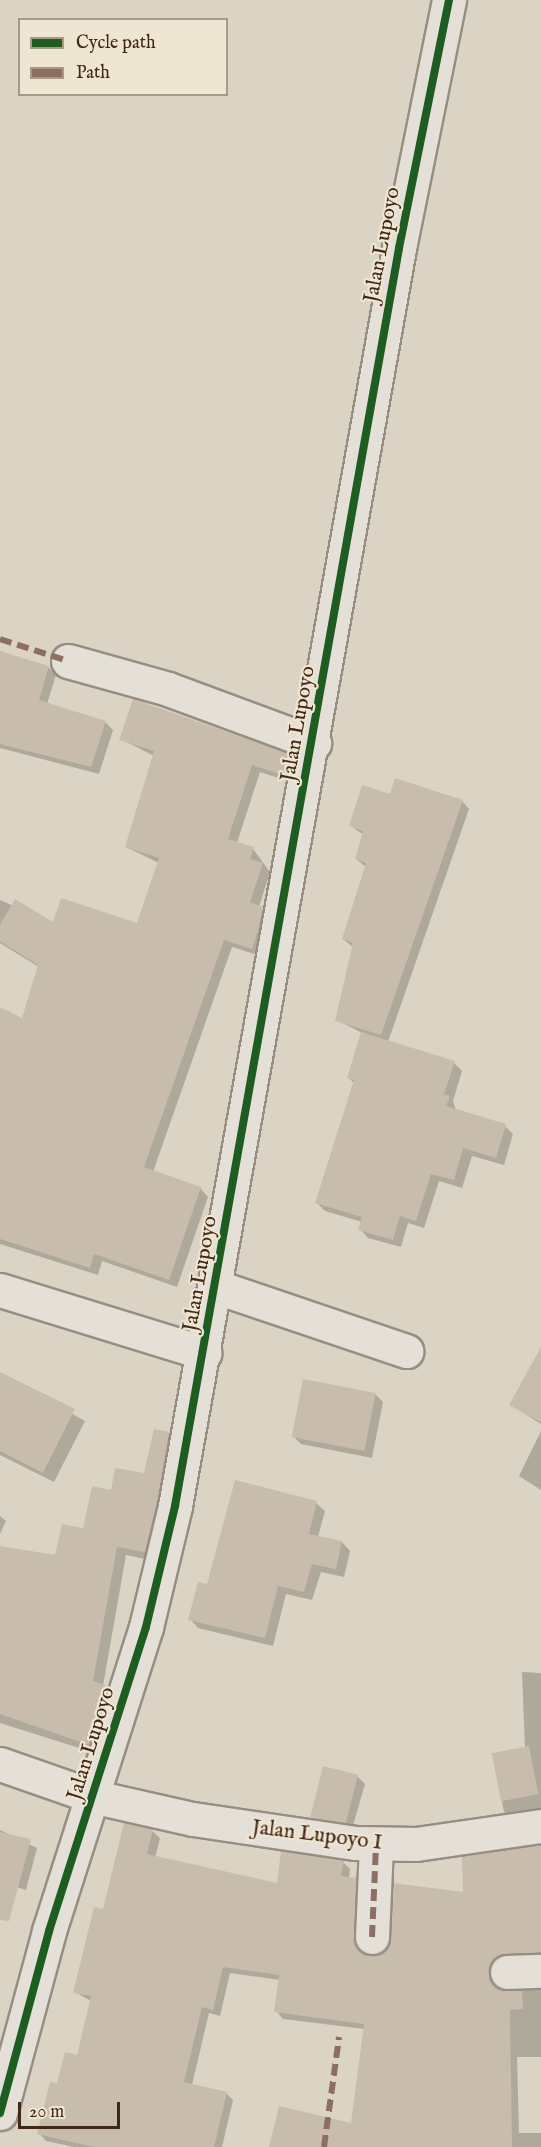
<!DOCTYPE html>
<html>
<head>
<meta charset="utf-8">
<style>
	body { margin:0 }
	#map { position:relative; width:541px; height:2147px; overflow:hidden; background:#dbd4c4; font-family:"IM FELL English",serif }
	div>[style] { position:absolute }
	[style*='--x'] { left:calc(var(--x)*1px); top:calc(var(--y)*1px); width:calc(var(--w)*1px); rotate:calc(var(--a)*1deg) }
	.shadow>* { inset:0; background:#0003 }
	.building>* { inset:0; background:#c8bcad; transform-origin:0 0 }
	.roads { filter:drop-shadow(2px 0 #968e83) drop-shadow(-2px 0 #968e83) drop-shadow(0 2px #968e83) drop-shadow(0 -2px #968e83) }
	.minor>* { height:33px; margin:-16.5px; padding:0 16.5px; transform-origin:16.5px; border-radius:16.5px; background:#e4e0d8 }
	.quiet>* { height:6px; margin-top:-3px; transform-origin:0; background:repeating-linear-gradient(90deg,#8d6e63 0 12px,transparent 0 18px) }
	.cycleway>* { height:8px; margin:-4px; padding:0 4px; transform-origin:4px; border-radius:4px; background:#1b5e20 }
	span { translate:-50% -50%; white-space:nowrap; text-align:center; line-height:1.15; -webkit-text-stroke:4.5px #eee5d2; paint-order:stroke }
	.street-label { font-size:21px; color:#432815 }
	.legend { position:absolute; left:18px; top:18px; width:210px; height:78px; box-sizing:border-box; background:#eee5d2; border:2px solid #aa9986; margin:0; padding:8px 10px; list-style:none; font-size:18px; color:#432815 }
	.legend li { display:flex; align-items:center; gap:12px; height:30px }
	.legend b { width:30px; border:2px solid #aa9986 }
	.scale { position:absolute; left:18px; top:2102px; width:102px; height:27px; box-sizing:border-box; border:3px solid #432815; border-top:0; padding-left:8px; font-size:18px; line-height:21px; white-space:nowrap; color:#432815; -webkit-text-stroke:4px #eee5d2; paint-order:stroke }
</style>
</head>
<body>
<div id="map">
	<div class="shadow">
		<i style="clip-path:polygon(48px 667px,56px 675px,47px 704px,105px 722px,113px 730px,99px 774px,0 748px,0 668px)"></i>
		<i style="clip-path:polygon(121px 739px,289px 755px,297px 764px,294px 783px,260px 772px,237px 843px,253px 849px,270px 872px,259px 907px,270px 916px,261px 956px,232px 947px,153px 1172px,200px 1188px,208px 1197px,177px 1287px,102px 1261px,98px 1275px,0 1244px,0 1008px,22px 1020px,39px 967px,0 943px,0 900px,54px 924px,138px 925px,159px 863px,126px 847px,154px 756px)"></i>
		<i style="clip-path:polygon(391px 796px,462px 801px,469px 809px,388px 1042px,454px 1063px,462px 1071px,453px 1101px,456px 1111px,505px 1126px,513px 1134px,504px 1165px,472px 1156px,462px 1188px,439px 1181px,424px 1228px,408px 1223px,401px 1247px,368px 1238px,360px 1229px,362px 1222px,325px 1211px,316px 1202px,355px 1084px,349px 1078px,362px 1033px,337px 1020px,353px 947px,343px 939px,366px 867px,356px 859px,364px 835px,351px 826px)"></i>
		<i style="clip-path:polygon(541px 1372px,541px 1424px,511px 1405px)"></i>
		<i style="clip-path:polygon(0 1374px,85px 1421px,54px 1482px,0 1455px)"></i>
		<i style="clip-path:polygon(375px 1394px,383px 1402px,372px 1458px,301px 1444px,294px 1437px)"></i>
		<i style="clip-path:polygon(541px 1431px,541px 1490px,519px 1476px)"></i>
		<i style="clip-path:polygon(168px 1433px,178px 1443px,154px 1561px,126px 1555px,103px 1686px,116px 1697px,98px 1754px,0 1723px,0 1614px,84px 1530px,112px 1492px,146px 1475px)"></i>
		<i style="clip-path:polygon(316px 1503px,325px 1511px,318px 1537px,342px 1542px,350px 1551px,344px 1577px,321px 1572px,312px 1600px,286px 1594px,273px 1646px,198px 1628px,190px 1619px,208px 1586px)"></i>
		<i style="clip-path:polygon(0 1516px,6px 1521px,0 1534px)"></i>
		<i style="clip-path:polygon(522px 1672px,541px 1673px,541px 1815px,512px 1819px,504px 1812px,493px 1755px,525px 1748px)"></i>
		<i style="clip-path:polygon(357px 1776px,365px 1784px,352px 1829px,319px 1824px,312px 1817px)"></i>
		<i style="clip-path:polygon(0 1830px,37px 1848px,26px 1890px,0 1882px)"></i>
		<i style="clip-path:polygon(152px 1831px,160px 1838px,155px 1858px,278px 1885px,343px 1862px,350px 1869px,349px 1879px,362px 1887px,362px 1951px,372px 1957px,541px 1846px,541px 1960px,495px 1980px,507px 1992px,541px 1989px,541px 2057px,517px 2057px,519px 2133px,541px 2133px,541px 2147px,271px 2147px,352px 2125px,365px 2029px,283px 2019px,276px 2011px,280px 1980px,230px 1973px,220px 2016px,209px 2013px,192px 2085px,226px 2093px,233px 2100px,222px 2147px,74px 2147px,46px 2141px,39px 2133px,58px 2085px,78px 2057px,91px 2001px,75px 1992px,104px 1911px)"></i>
	</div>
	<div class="building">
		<i style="clip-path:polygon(0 651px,49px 666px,39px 700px,106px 721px,91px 767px,0 744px)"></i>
		<i style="clip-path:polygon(133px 699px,290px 754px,286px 776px,252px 765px,228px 839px,254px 847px,250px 859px,263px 863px,250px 902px,263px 907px,258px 931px,252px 949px,224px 940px,144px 1167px,201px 1187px,169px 1280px,94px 1254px,90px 1268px,0 1239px,0 1007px,22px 1018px,38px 965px,0 941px,0 925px,15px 899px,53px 922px,61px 898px,137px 923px,159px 858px,125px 847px,154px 751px,119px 740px)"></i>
		<i style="clip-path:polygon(395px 778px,463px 800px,381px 1035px,335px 1021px,353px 943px,342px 939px,366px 863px,355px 859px,363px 831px,349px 826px,362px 785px,390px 794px)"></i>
		<i style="clip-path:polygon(361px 1032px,455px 1061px,444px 1094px,450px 1096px,446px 1106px,506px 1124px,496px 1158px,463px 1148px,454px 1180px,431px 1174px,416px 1221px,400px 1216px,393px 1240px,358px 1230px,362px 1217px,315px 1203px,354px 1080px,347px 1078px)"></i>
		<i style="clip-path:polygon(541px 1347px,541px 1422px,509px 1405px)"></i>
		<i style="clip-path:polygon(0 1372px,75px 1409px,43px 1473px,0 1451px)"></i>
		<i style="left:303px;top:1379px;width:74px;height:59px;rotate:11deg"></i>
		<i style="clip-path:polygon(154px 1429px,169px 1432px,157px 1502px,145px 1552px,117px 1547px,93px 1681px,107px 1686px,89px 1745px,0 1714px,0 1546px,55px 1555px,62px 1524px,83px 1528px,92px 1486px,111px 1490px,115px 1468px,144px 1473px)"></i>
		<i style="clip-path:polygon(235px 1480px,317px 1501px,309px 1534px,342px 1541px,336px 1569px,312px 1564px,304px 1592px,278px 1586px,265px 1638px,188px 1620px,198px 1582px,207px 1584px)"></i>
		<i style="left:529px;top:1746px;width:49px;height:38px;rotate:79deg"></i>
		<i style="left:323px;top:1766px;width:36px;height:53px;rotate:14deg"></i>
		<i style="clip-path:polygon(124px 1823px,153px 1829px,147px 1854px,277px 1883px,281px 1851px,344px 1860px,341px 1876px,356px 1878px,355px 1945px,371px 1956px,381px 1953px,391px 1938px,393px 1883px,463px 1892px,462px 1856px,541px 1845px,541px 1952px,498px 1956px,488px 1972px,498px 1988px,522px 1990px,523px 2009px,510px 2010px,512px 2147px,269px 2147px,279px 2106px,351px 2123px,364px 2024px,274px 2012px,279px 1975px,223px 1967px,213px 2010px,202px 2007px,184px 2082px,227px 2092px,214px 2147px,94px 2147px,37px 2134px,50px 2082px,57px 2083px,65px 2052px,77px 2055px,91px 1996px,73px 1993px,94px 1907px,103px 1909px)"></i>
		<i style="clip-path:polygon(0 1832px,31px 1839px,9px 1921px,0 1920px)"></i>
	</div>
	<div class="roads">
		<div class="minor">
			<i style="--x:68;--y:661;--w:104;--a:15.6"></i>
			<i style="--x:168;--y:689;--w:156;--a:20.3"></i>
			<i style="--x:217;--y:1287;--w:200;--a:18.7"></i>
			<i style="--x:0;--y:1290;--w:214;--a:17.1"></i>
			<i style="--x:0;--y:1764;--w:101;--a:19.2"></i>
			<i style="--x:95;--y:1797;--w:100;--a:12.7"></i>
			<i style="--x:193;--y:1819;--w:165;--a:8.4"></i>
			<i style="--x:356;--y:1843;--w:60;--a:1"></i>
			<i style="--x:416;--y:1844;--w:126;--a:-8.2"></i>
			<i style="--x:372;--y:1937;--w:92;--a:-87.5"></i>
			<i style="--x:507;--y:1972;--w:34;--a:-2"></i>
			<i style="--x:0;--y:2113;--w:188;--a:-74.9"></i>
			<i style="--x:49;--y:1931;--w:319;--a:-72.3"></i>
			<i style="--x:146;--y:1627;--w:124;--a:-76.5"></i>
			<i style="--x:175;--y:1506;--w:1278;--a:-79.9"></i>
			<i style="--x:399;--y:248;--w:253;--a:-78.6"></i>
		</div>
	</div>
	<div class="quiet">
		<i style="--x:0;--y:639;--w:71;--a:17.9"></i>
		<i style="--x:372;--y:1937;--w:92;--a:-87.5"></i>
		<i style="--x:324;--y:2147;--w:111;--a:-82.2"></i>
	</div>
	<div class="cycleway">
		<i style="--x:0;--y:2113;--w:188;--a:-74.9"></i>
		<i style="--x:49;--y:1931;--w:319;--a:-72.3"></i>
		<i style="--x:146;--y:1627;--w:124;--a:-76.5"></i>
		<i style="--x:175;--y:1506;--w:1278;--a:-79.9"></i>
		<i style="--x:399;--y:248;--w:253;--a:-78.6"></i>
	</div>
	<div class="street-label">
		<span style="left:383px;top:245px;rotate:-79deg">Jalan Lupoyo</span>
		<span style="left:299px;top:724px;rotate:-80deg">Jalan Lupoyo</span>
		<span style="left:201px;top:1274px;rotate:-80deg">Jalan Lupoyo</span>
		<span style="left:92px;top:1744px;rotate:-73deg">Jalan Lupoyo</span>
		<span style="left:317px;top:1836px;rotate:7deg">Jalan Lupoyo I</span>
	</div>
	<ul class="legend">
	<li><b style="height:8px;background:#1b5e20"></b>Cycle path</li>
	<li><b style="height:8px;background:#8d6e63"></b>Path</li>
	</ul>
	<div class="scale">20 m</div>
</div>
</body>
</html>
